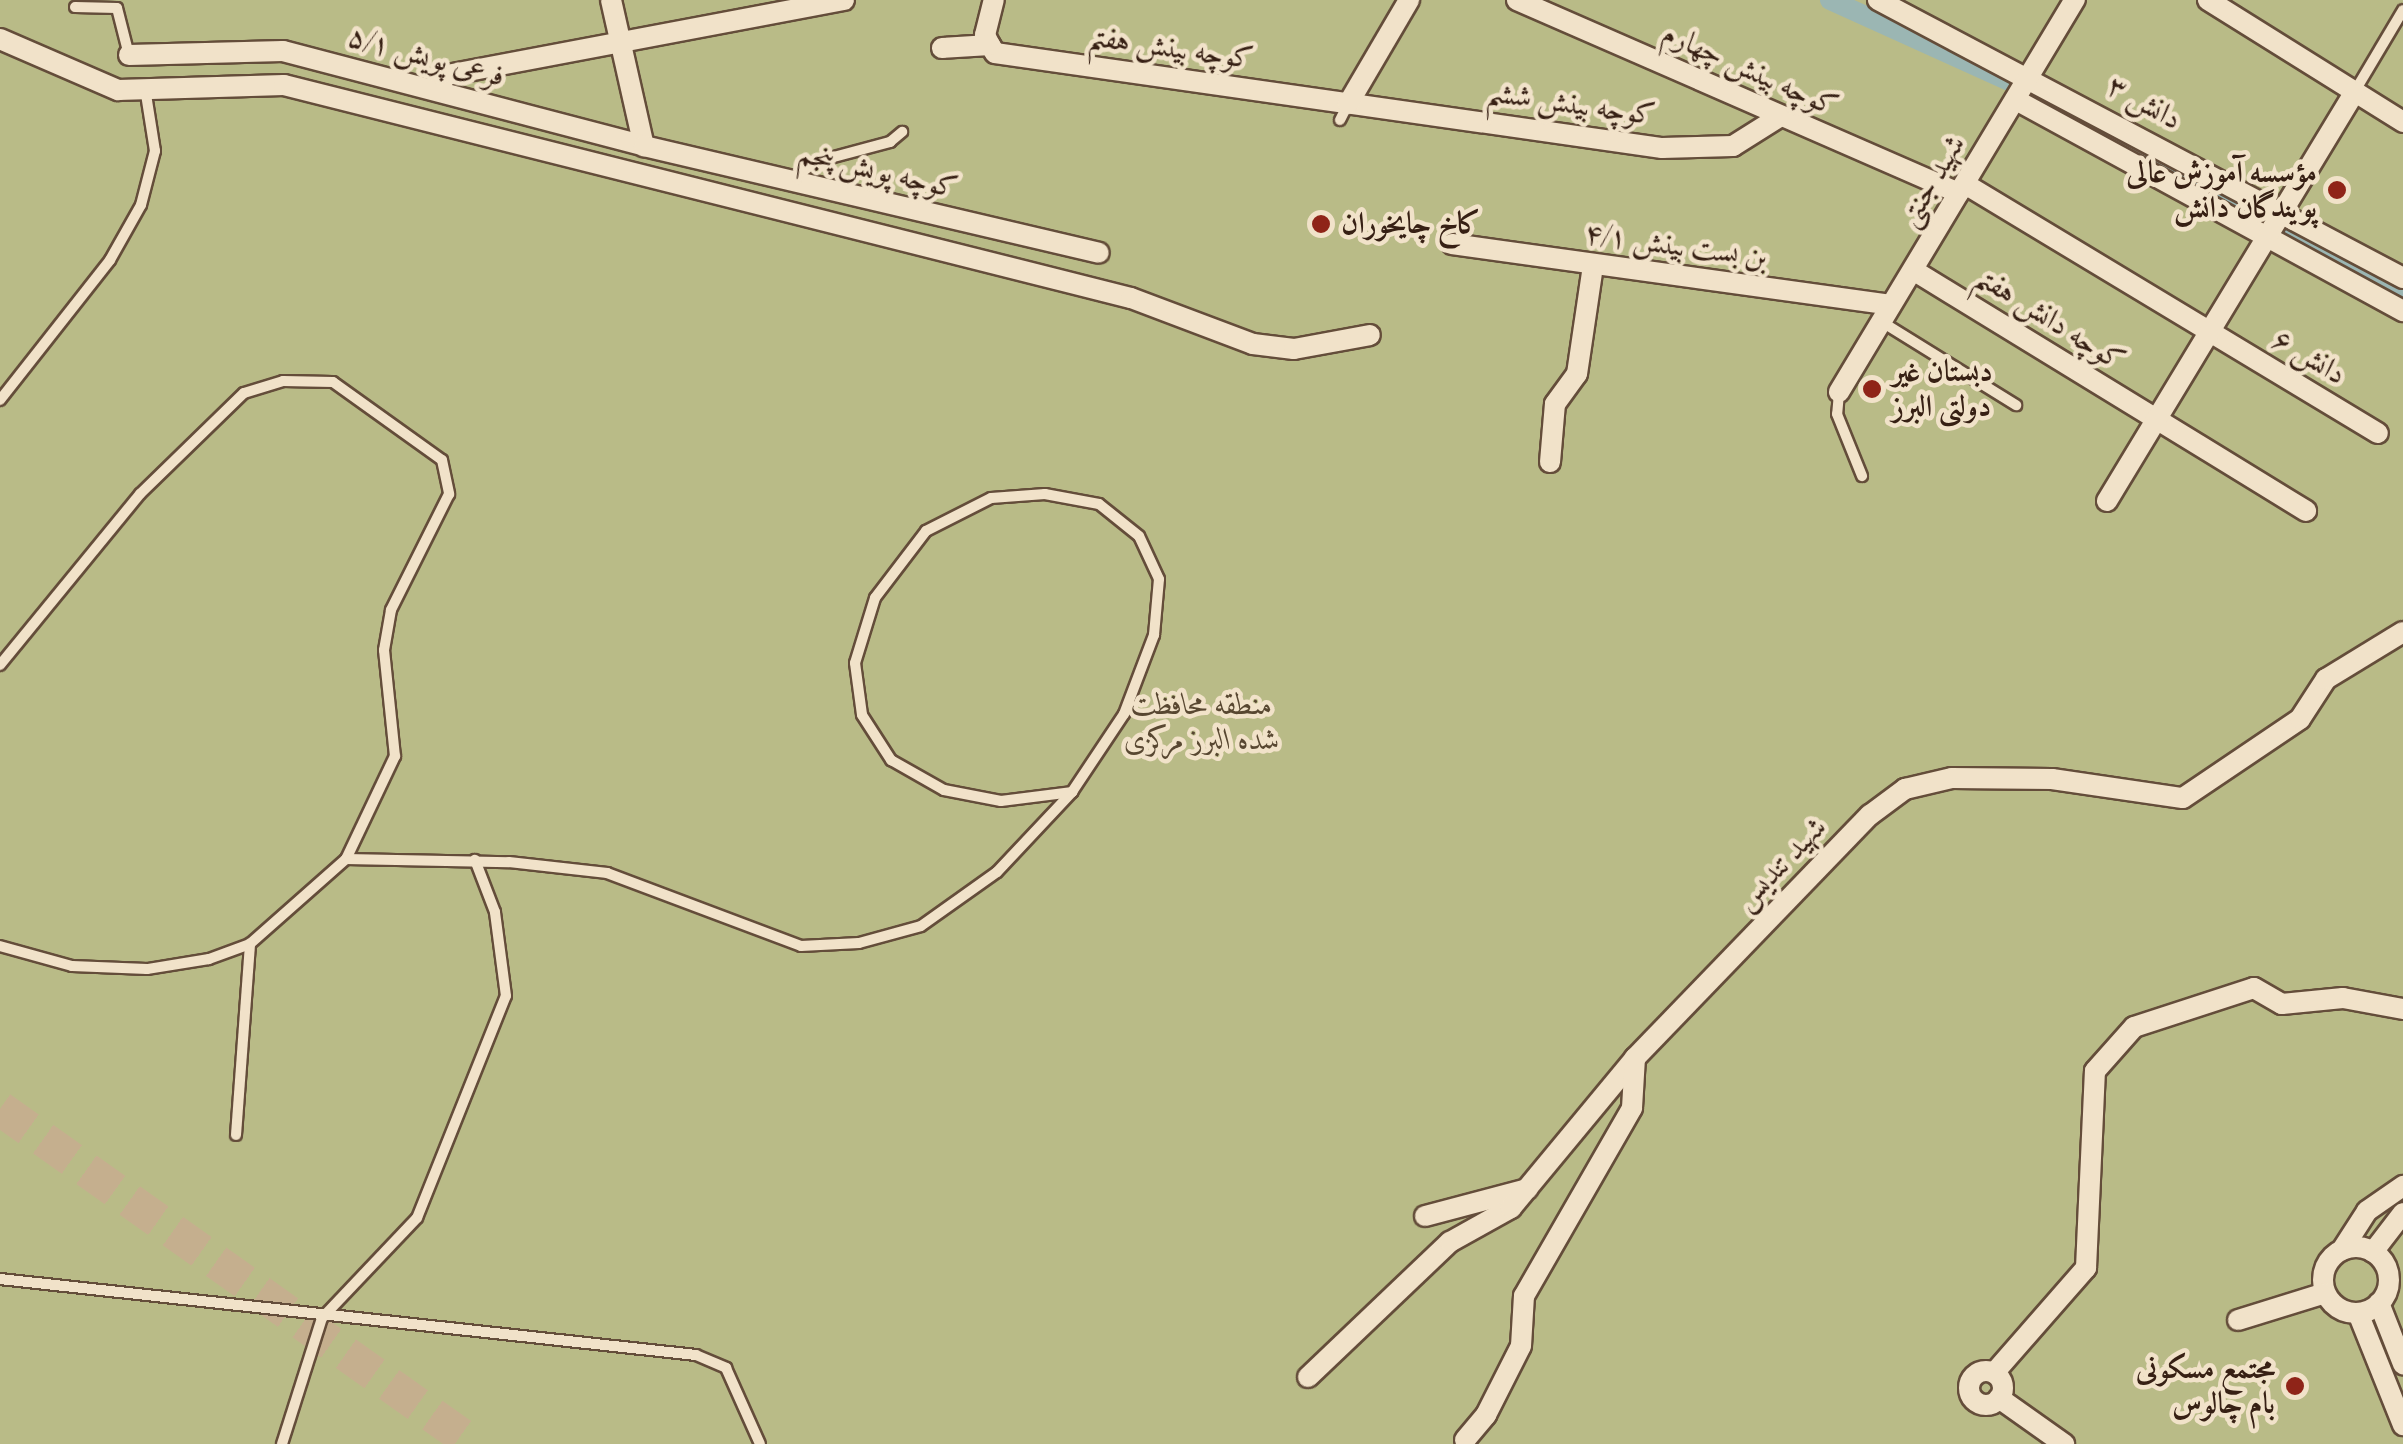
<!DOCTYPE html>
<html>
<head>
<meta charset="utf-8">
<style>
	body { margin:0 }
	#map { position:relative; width:2403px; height:1444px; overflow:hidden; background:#e9d3ac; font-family:"IM FELL French Canon",Amiri,serif }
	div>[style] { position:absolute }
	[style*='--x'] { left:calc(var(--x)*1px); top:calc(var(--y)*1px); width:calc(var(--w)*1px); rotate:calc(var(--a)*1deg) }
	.green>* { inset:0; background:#b9bb87; transform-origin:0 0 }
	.canal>* { height:20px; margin:-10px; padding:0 10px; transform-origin:10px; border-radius:10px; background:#9bb6b3 }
	.trunk-tunnel>* { height:35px; margin-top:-17.5px; transform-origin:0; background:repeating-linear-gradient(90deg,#c5af8e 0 35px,transparent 0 53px) }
	.roads { filter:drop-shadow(2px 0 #644d3a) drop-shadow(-2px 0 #644d3a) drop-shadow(0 2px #644d3a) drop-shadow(0 -2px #644d3a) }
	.service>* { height:10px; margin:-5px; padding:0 5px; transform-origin:5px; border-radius:5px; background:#f1e2c9 }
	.minor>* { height:20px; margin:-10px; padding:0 10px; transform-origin:10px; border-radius:10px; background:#f1e2c9 }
	.minor>.ring { margin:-10px; padding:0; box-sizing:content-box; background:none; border:20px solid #f1e2c9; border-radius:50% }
	.dots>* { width:28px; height:28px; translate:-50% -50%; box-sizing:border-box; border:5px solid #f1e2c9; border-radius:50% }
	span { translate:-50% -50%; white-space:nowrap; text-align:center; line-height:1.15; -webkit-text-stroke:9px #f1e2c9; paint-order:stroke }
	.street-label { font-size:30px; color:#372014 }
	.poi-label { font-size:30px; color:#372014; font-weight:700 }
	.right { translate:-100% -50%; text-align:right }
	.left { translate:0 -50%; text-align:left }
	.park-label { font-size:30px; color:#584731; font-style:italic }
</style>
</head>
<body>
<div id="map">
	<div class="green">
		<i style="left:0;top:0;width:2403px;height:1444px"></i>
	</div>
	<div class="canal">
		<i style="--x:1830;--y:0;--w:200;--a:24.3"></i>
		<i style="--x:2012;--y:82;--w:446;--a:28.8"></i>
	</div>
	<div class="trunk-tunnel">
		<i style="--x:0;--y:1108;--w:581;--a:35.33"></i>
	</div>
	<div class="roads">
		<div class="service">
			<i style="--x:75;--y:7;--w:42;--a:1.4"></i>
			<i style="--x:117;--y:8;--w:49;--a:75.7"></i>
			<i style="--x:2355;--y:91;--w:94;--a:-59.3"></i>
			<i style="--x:1340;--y:120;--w:18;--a:-63"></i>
			<i style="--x:792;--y:180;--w:29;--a:-38"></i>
			<i style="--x:815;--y:162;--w:78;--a:-14.9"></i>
			<i style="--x:890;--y:142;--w:16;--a:-40"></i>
			<i style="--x:1882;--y:322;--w:158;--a:31.8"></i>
			<i style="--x:1839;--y:393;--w:21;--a:95"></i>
			<i style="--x:1837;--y:414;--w:67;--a:68"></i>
			<i style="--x:0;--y:400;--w:178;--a:-51.8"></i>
			<i style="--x:110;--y:260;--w:63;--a:-60.6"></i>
			<i style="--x:141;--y:205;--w:56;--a:-75.5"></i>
			<i style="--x:155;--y:151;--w:58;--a:-99"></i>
			<i style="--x:0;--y:665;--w:221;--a:-50.7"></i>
			<i style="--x:140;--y:494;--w:145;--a:-44.2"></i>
			<i style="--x:244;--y:393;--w:41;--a:-17.1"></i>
			<i style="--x:283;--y:381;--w:50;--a:1.1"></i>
			<i style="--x:333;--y:382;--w:134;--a:35.6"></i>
			<i style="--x:442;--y:460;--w:35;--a:78"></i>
			<i style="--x:449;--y:494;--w:130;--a:116.6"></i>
			<i style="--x:391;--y:610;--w:41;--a:99.9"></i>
			<i style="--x:384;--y:650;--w:107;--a:84.1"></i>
			<i style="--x:395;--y:756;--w:114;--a:115.4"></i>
			<i style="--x:346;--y:859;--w:128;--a:138.5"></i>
			<i style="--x:250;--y:944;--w:44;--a:159.9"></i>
			<i style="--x:209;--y:959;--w:63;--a:170.8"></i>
			<i style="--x:147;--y:969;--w:75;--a:-177.7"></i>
			<i style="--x:72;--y:966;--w:75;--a:-164.5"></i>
			<i style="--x:346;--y:859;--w:163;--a:1.1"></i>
			<i style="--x:509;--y:862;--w:99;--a:6.4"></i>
			<i style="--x:607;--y:873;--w:207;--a:20.6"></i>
			<i style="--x:801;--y:946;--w:58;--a:-3"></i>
			<i style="--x:859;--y:943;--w:64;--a:-15.3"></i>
			<i style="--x:921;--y:926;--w:93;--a:-35.4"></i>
			<i style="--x:997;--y:872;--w:110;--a:-46.8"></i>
			<i style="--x:1072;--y:792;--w:94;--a:-56.3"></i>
			<i style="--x:1124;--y:714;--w:85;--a:-69.2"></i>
			<i style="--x:1154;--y:635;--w:56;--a:-84.9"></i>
			<i style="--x:1159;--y:579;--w:47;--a:-114.9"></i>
			<i style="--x:1139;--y:536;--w:51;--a:-141.3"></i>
			<i style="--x:1099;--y:504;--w:55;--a:-169.5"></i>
			<i style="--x:1045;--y:494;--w:54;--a:175.8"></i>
			<i style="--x:991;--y:498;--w:73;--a:153.1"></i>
			<i style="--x:926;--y:531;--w:84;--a:127.3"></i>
			<i style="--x:875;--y:598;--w:68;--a:107.1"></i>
			<i style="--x:855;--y:663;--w:52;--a:82.3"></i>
			<i style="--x:862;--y:715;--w:54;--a:57.2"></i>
			<i style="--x:891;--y:760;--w:61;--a:29.5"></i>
			<i style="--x:944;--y:790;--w:58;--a:10.9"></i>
			<i style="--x:1001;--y:801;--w:72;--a:-7.2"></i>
			<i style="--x:236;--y:1135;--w:192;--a:-85.8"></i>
			<i style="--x:0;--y:1279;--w:700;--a:6.23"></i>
			<i style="--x:696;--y:1355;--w:33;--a:23"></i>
			<i style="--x:726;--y:1368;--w:83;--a:65.9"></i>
			<i style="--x:282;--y:1444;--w:132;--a:-72.4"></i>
			<i style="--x:322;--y:1318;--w:138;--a:-46.5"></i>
			<i style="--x:417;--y:1218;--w:239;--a:-68.2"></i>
			<i style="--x:506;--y:996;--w:85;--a:-97.5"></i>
			<i style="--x:495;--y:912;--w:56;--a:-111"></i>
		</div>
		<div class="minor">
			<i style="--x:611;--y:0;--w:150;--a:77.3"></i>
			<i style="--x:1517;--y:0;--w:482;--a:23.6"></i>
			<i style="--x:1878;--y:0;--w:594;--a:27.9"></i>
			<i style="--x:2208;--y:0;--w:230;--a:32"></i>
			<i style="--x:0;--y:39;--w:129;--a:23.4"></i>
			<i style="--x:118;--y:90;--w:166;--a:-1.7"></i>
			<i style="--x:284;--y:85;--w:873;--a:14.12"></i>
			<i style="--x:1131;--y:298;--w:130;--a:20.7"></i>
			<i style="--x:1253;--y:344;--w:41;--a:7"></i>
			<i style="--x:1294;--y:349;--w:77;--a:-10.4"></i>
			<i style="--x:990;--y:45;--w:9;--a:58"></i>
			<i style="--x:995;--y:53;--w:674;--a:8.11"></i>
			<i style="--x:1662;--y:148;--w:71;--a:-1.6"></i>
			<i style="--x:1733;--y:146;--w:54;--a:-32.2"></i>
			<i style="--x:990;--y:45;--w:11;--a:-117"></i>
			<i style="--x:985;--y:35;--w:36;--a:-76"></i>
			<i style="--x:942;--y:48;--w:48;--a:-3.6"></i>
			<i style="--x:129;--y:55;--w:154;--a:-1.5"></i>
			<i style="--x:283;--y:51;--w:373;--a:14.7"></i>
			<i style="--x:644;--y:146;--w:467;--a:13.2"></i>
			<i style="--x:436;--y:89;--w:18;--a:-52"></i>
			<i style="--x:447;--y:75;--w:404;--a:-10.7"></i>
			<i style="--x:2016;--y:100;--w:441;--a:28.6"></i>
			<i style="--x:1348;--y:104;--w:121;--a:-59.6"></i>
			<i style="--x:1965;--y:184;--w:482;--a:31.1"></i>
			<i style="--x:1452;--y:244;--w:443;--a:7.9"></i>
			<i style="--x:1913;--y:270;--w:461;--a:31.5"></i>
			<i style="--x:1839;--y:392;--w:458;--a:-59"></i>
			<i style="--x:1550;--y:462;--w:58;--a:-85.1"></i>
			<i style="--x:1555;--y:404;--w:37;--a:-54"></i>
			<i style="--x:1577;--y:374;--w:110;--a:-81.6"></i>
			<i style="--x:2107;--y:501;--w:478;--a:-58.8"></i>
			<i style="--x:1425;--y:1216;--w:106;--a:-14.8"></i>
			<i class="ring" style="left:2323px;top:1247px;width:46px;height:46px"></i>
			<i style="--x:2342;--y:1250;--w:46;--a:-57.3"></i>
			<i style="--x:2367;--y:1211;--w:44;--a:-34.8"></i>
			<i style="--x:2373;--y:1252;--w:49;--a:-52.4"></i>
			<i style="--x:2379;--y:1303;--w:66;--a:68.5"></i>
			<i style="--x:2358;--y:1313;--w:121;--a:68.1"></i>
			<i style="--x:2238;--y:1320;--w:91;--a:-17.2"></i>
			<i class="ring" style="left:1969px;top:1371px;width:14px;height:14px"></i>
			<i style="--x:1994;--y:1373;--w:140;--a:-48.8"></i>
			<i style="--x:2086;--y:1268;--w:197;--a:-87.4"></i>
			<i style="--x:2095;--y:1071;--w:59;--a:-48.4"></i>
			<i style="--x:2134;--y:1027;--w:126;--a:-18"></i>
			<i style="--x:2254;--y:988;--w:32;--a:30"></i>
			<i style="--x:2282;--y:1004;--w:61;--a:-5.6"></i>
			<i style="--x:2343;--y:998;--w:61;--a:10.4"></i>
			<i style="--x:1308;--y:1377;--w:196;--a:-43.6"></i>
			<i style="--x:1450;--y:1242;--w:70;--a:-29.1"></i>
			<i style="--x:1511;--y:1208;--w:195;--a:-50.4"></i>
			<i style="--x:1635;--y:1058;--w:338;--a:-46"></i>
			<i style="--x:1870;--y:815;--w:44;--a:-36.6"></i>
			<i style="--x:1905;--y:789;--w:48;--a:-13.2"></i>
			<i style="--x:1952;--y:778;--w:100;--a:0.6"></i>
			<i style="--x:2052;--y:779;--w:132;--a:8.3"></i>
			<i style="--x:2183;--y:798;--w:141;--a:-34"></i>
			<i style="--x:2300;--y:719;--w:48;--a:-57"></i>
			<i style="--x:2326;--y:679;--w:90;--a:-31.4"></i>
			<i style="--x:1999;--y:1398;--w:80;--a:35.3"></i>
			<i style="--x:1465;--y:1440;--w:33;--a:-50"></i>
			<i style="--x:1486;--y:1415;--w:77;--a:-63.1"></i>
			<i style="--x:1521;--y:1346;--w:50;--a:-86.6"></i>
			<i style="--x:1524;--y:1296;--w:217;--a:-60.1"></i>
			<i style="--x:1632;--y:1108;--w:50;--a:-86.6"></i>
		</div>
	</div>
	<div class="dots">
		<i style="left:2337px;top:190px;background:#8f2418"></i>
		<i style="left:1321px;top:224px;background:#8f2418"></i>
		<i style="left:1872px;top:389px;background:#8f2418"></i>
		<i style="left:2295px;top:1386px;background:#8f2418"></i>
	</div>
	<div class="street-label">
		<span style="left:1171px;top:48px;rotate:8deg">کوچه بینش هفتم</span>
		<span style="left:426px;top:57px;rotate:15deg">فرعی پویش ۵/۱</span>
		<span style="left:1750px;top:70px;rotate:24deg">کوچه بینش چهارم</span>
		<span style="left:2144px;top:103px;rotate:29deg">دانش ۳</span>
		<span style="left:1571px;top:104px;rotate:8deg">کوچه بینش ششم</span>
		<span style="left:878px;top:171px;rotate:13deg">کوچه پویش پنجم</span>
		<span style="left:1932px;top:181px;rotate:-59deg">شهید جنتی</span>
		<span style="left:1676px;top:246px;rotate:8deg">بن بست بینش ۴/۱</span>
		<span style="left:2050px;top:319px;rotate:32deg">کوچه دانش هفتم</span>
		<span style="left:2309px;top:357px;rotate:31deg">دانش ۶</span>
		<span style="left:1781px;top:864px;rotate:-46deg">شهید تندیس</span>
	</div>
	<div class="poi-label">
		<span class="right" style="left:2317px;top:190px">مؤسسه آموزش عالی<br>پویندگان دانش</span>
		<span class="left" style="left:1341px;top:224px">کاخ چایخوران</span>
		<span class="left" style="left:1892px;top:389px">دبستان غیر<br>دولتی البرز</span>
		<span class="right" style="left:2275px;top:1386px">مجتمع مسکونی<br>بام چالوس</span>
	</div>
	<div class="park-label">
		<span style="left:1202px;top:722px">منطقه محافظت<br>شده البرز مرکزی</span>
	</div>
</div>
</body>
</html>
